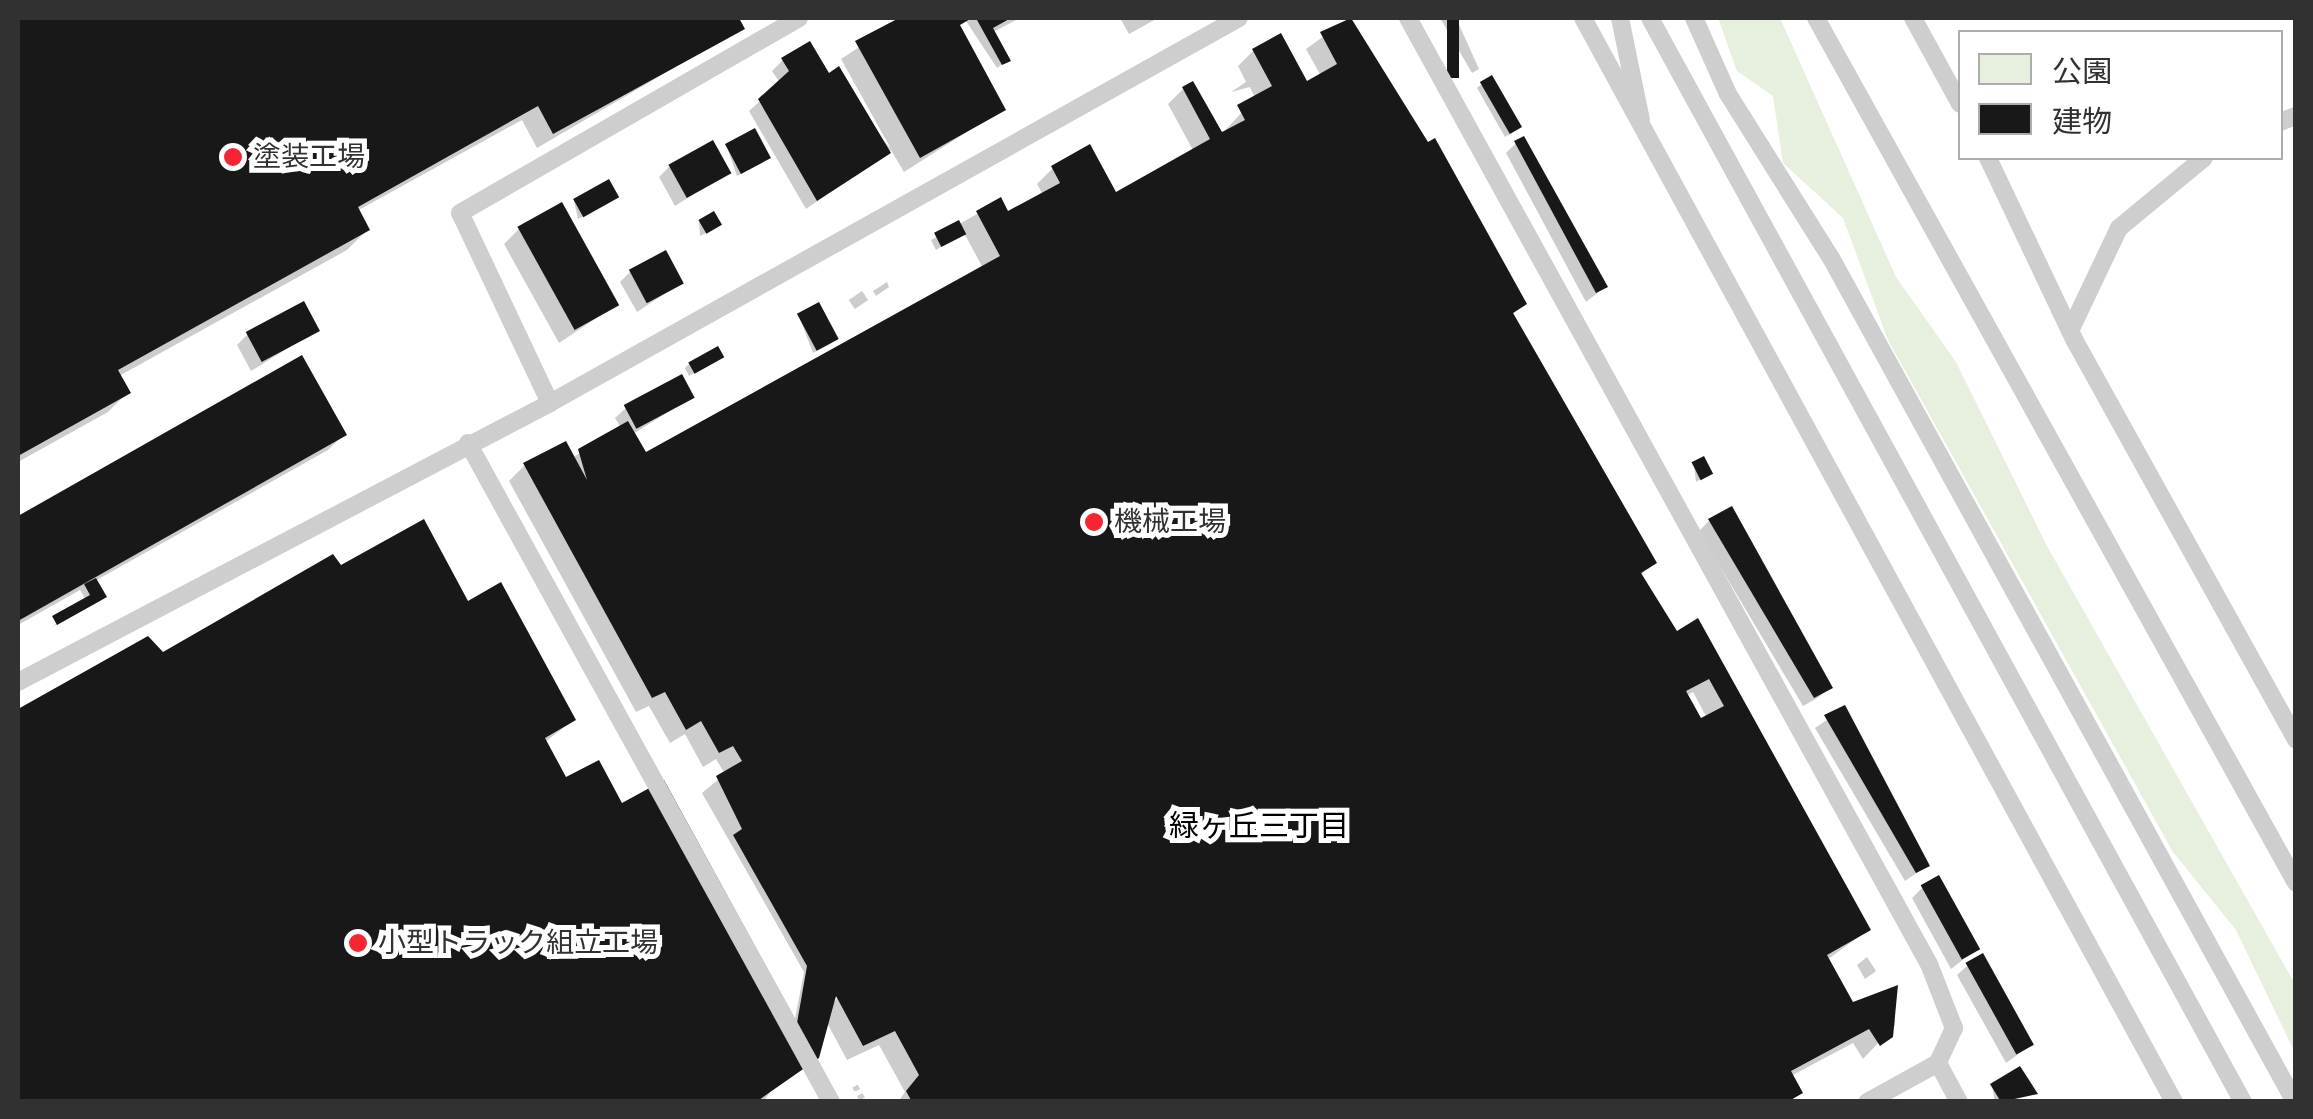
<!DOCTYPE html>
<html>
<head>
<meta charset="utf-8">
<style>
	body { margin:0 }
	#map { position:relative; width:2313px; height:1119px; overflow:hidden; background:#fff; font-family:"DejaVu Sans","Noto Sans JP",sans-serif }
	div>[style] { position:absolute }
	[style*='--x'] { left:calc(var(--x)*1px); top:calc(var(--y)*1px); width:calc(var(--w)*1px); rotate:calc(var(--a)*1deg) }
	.green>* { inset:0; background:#e7efde }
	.shadow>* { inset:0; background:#0003; transform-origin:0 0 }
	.building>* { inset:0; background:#181818; transform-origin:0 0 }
	.path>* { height:6px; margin-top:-3px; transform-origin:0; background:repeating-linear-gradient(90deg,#cecece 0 5px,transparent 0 10px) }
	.lane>* { height:18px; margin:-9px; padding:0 9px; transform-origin:9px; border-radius:9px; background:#cecece }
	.dots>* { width:28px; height:28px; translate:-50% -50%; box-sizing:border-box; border:5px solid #fff; border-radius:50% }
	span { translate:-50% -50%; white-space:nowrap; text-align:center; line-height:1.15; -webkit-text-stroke:10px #fff; paint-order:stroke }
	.poi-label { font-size:28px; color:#313131 }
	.left { translate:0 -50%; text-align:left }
	.neighbourhood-label { font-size:30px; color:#000 }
	.frame { position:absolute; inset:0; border:20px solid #313131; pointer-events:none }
	.legend { position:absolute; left:1958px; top:30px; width:325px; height:130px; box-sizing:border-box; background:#fff; border:2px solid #adadad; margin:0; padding:12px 18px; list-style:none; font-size:30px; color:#313131 }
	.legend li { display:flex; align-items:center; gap:20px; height:50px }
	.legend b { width:50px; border:2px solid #adadad }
</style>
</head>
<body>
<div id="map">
	<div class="green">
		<i style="clip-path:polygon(1718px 18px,1780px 18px,1896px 277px,1956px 362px,2047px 546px,2295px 984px,2295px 1053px,2236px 930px,2173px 852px,1888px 340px,1843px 218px,1783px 163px,1773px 96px,1737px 71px)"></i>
	</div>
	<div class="shadow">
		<i style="clip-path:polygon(18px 18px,736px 18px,742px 28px,537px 148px,522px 120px,357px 211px,367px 230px,347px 250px,119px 376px,128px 392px,108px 412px,18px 462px)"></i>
		<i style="clip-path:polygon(904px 18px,1020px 18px,993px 32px,1008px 60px,997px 68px,966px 21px,957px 26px,1003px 109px,904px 172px,891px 150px,806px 209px,749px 111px,780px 83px,772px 71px,783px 60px,828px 76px,891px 149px,841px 59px)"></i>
		<i style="clip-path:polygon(1120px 18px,1158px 18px,1129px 34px)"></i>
		<i style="clip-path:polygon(evenodd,1349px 18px,1523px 304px,1511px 316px,1653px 563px,1640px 576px,1676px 635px,1697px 622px,1868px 930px,1827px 960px,1851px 1005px,1895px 988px,1895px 1025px,1863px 1059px,1853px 1043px,1791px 1076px,1800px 1092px,1791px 1102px,898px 1102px,905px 1092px,879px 1045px,847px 1060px,824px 1017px,763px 1102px,18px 1102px,18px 712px,147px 639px,163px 655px,340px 568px,467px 604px,573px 720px,544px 743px,565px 781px,622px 808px,794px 1024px,804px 972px,702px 793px,725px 774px,716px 759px,703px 767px,685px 734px,670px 743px,649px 706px,636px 712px,509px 481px,525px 465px,572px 458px,621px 428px,615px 418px,626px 408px,692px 397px,633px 434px,645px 455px,983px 268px,964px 233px,936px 250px,931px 240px,1000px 201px,1007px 215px,1043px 195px,1037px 184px,1053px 168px,1115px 195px,1194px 152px,1168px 104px,1183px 89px,1221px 135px,1255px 98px,1250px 87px,1231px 92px,1246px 82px,1238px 66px,1253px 51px,1306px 84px,1321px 76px,1306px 49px,1349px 18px,1693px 692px,1707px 718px,1700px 722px,1686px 696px,1693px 692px,1349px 18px,840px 996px,825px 1010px,827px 1001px,840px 996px)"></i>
		<i style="clip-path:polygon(1440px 18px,1456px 18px,1479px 69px,1472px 73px)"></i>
		<i style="clip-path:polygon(1482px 84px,1514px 131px,1505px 137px,1477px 88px)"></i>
		<i style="clip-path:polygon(1516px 143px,1605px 287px,1586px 302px,1506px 153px)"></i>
		<i style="clip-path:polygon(727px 147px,764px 162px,737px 176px)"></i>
		<i style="clip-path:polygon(669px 167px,728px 172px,675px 206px,659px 177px)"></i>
		<i style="clip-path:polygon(574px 201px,612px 201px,578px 219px)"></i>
		<i style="clip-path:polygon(699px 222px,714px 229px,700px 236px)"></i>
		<i style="clip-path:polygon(519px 229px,616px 305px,559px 343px,504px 244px)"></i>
		<i style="clip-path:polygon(630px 272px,681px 283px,637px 312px,620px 282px)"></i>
		<i style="clip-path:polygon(887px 282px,889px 287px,876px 296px,873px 291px)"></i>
		<i style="left:862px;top:291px;width:11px;height:16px;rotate:56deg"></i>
		<i style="clip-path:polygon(799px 316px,832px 343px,813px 353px)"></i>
		<i style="clip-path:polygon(317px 330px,251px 371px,237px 345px,247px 335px)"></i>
		<i style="clip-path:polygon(301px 359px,344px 434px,328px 450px,95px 581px,100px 601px,52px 627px,86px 600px,80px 590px,18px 625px,18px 518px)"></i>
		<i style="clip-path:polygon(716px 361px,689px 376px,685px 368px,689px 364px)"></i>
		<i style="clip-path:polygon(1694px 465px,1710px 473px,1696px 482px)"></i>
		<i style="clip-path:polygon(1709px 521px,1829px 687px,1819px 697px,1803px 706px,1699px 531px)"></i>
		<i style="clip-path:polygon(1844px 708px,1927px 866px,1905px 881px,1815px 728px)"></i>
		<i style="clip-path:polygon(1922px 888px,1977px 949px,1951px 969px,1912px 898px)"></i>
		<i style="clip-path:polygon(1867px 957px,1876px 971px,1865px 979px,1857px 965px)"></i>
		<i style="clip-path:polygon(1968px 965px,2031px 1045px,2006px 1063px,1957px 975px)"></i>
		<i style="clip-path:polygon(1992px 1086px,2035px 1094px,1995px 1102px)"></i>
	</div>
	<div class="building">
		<i style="clip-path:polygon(18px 18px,739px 18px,745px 29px,553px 134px,538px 106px,358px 207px,370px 230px,118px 370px,131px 393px,18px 456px)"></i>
		<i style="clip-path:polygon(899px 18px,972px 18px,960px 25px,1006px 110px,920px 158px,855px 41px)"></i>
		<i style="clip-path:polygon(1011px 18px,993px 28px,1011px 61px,1002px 65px,977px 20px)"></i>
		<i style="clip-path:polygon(evenodd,1351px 18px,1428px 142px,1435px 138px,1527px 304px,1513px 313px,1657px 563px,1641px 573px,1677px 631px,1698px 618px,1871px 930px,1827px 955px,1853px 1002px,1898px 985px,1893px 1037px,1880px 1046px,1869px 1029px,1791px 1071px,1803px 1093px,1787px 1102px,912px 1102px,906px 1091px,919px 1075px,895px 1031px,863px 1046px,836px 996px,819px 1058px,756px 1102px,18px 1102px,18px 709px,148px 636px,163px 652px,333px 554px,341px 565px,424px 519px,468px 601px,501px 582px,576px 720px,545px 738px,566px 777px,599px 760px,622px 803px,664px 780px,797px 1023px,807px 966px,733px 835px,742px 829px,716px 776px,742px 761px,733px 746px,719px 753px,701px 721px,686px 730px,665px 692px,652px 698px,523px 463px,566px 441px,587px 480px,578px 449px,628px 421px,646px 452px,1000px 256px,976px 211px,1001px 197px,1008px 211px,1060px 183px,1051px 166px,1090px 144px,1116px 192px,1210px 139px,1182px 87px,1193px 81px,1222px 132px,1245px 120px,1237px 105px,1272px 86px,1252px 49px,1281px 33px,1307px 81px,1337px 64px,1320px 32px,1351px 18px,1709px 679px,1724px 706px,1701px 718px,1686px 691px,1709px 679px)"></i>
		<i style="left:1447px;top:18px;width:12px;height:60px"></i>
		<i style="clip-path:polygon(810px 41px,829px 73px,839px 66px,891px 153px,817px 201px,758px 99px,789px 71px,781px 58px)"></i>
		<i style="left:1492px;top:75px;width:60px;height:14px;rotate:60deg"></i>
		<i style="left:755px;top:128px;width:34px;height:34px;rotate:62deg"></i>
		<i style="clip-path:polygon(1524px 136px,1608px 287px,1596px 293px,1514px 141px)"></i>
		<i style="left:713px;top:140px;width:38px;height:51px;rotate:61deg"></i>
		<i style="left:609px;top:179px;width:21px;height:41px;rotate:61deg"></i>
		<i style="left:562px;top:202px;width:118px;height:51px;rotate:61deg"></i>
		<i style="left:714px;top:211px;width:16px;height:18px;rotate:60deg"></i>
		<i style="left:959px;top:220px;width:16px;height:28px;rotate:63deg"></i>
		<i style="left:666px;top:250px;width:38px;height:42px;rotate:62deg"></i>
		<i style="left:304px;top:301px;width:34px;height:66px;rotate:62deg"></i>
		<i style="left:819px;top:302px;width:42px;height:25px;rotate:62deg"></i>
		<i style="left:718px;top:346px;width:13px;height:34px;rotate:61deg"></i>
		<i style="clip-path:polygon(302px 355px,347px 435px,18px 621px,18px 516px)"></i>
		<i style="left:682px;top:374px;width:27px;height:66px;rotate:62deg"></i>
		<i style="left:1704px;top:456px;width:20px;height:14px;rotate:63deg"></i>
		<i style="clip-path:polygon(1732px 506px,1833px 688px,1814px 698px,1708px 519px)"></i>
		<i style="clip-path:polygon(96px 578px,107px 597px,57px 625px,52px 616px,90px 595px,84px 584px)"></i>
		<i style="clip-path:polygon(1845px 705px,1930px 866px,1916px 873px,1824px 715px)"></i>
		<i style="left:1939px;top:875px;width:85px;height:21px;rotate:61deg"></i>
		<i style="left:1983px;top:953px;width:105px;height:20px;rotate:61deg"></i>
		<i style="clip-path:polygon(2020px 1066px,2038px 1094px,2001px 1102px,1990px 1084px)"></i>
	</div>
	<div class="path">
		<i style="--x:855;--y:1086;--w:18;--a:61"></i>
	</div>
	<div class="lane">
		<i style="--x:1408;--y:18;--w:1080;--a:61.16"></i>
		<i style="--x:1929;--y:964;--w:69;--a:68.7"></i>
		<i style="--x:1954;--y:1028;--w:38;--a:115"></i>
		<i style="--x:1938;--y:1063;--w:81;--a:151.2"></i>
		<i style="--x:1583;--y:18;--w:1235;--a:61.4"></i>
		<i style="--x:1620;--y:18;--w:104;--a:78.4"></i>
		<i style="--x:1650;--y:18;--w:1236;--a:61.32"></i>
		<i style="--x:1694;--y:18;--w:83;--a:65.9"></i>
		<i style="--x:1728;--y:94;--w:194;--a:57.9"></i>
		<i style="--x:1831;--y:258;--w:963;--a:61.2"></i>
		<i style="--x:1816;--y:18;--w:989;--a:60.97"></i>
		<i style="--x:1913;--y:18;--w:98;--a:61.3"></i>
		<i style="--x:2280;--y:122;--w:17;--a:-21"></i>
		<i style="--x:1988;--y:158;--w:203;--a:64.6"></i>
		<i style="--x:2075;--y:341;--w:456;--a:61"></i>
		<i style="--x:2070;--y:331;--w:114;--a:-64.6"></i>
		<i style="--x:2119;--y:228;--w:110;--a:-39.5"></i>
		<i style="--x:550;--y:403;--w:210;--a:-115.3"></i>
		<i style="--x:460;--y:213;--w:391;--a:-29.9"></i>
		<i style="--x:468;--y:443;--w:752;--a:61.15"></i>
		<i style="--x:18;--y:682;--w:601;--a:-27.67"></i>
		<i style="--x:550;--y:403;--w:789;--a:-29.2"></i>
		<i style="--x:1938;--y:1063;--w:44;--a:61.7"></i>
	</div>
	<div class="dots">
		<i style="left:233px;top:157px;background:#f72532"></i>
		<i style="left:1094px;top:522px;background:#f72532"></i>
		<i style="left:358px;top:943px;background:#f72532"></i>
	</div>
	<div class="poi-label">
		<span class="left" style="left:253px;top:157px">塗装工場</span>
		<span class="left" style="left:1114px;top:522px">機械工場</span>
		<span class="left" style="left:378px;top:943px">小型トラック組立工場</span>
	</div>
	<div class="neighbourhood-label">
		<span style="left:1259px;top:826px">緑ヶ丘三丁目</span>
	</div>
	<div class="frame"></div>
	<ul class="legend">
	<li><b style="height:28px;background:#e7efde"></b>公園</li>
	<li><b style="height:28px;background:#181818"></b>建物</li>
	</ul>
</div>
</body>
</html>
